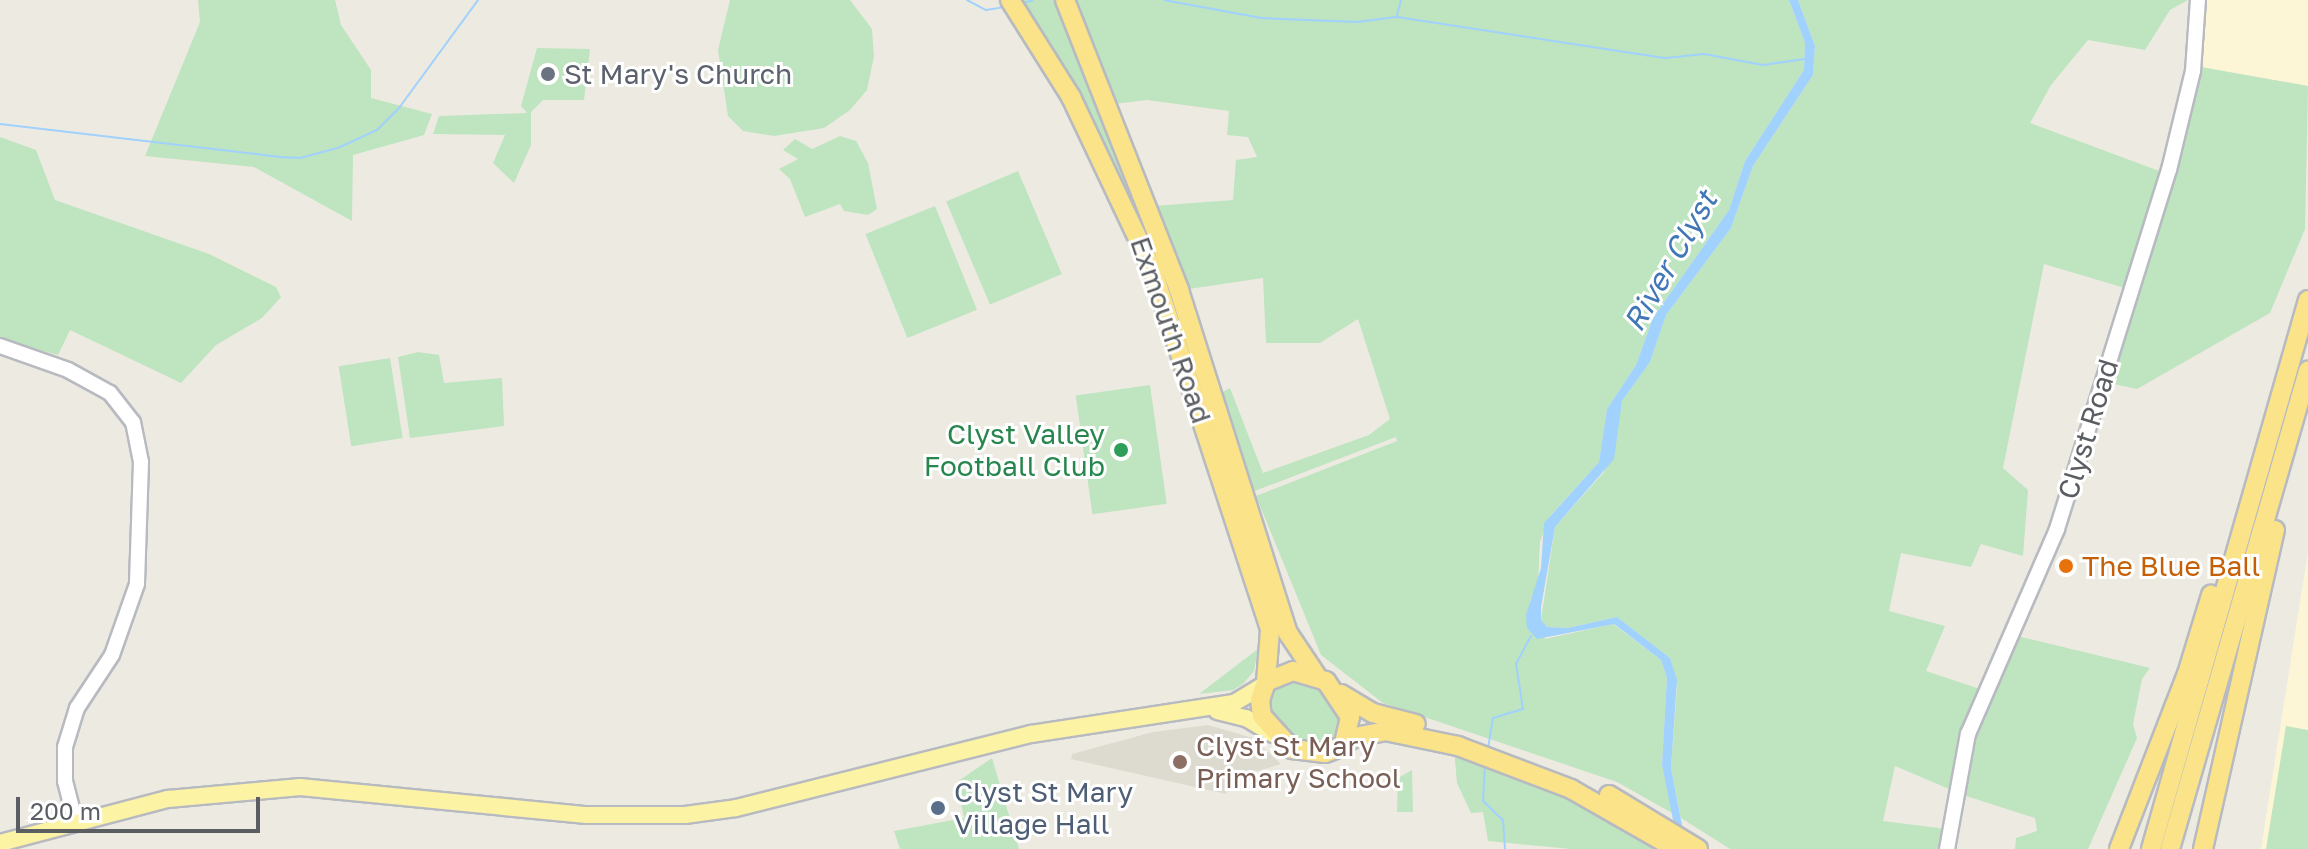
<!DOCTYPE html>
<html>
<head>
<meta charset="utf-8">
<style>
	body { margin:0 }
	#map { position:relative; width:2308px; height:849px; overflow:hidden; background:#edebe1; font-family:"Golos Text",sans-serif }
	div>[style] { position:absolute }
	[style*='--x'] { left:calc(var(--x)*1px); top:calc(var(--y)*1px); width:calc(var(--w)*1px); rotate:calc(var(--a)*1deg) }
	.commercial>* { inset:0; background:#fdf6d6 }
	.education>* { inset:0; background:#dddacf }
	.green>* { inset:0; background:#bee4c0; transform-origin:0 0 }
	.water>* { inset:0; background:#a1d1fd }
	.stream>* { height:2px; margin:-1px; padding:0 1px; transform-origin:1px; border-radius:1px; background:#a1d1fd }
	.roads { filter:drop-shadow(2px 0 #b7bac0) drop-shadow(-2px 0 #b7bac0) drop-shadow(0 2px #b7bac0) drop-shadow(0 -2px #b7bac0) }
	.secondary>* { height:14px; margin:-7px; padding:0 7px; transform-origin:7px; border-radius:7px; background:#fff }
	.primary>* { height:16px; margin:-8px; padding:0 8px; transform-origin:8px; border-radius:8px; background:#fdf3a5 }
	.highway>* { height:18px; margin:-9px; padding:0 9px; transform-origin:9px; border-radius:9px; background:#fbe38a }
	.dots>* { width:22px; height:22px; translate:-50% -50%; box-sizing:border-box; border:4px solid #fff; border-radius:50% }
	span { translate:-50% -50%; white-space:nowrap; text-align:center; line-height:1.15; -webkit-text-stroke:6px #fff; paint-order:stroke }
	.worship-label { font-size:28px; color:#5b616d }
	.left { translate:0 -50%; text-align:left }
	.street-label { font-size:28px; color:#5a5d62 }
	.leisure-label { font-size:28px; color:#27864d }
	.right { translate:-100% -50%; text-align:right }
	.food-label { font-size:28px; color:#c56008 }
	.education-label { font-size:28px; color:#785e54 }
	.service-label { font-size:28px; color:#4e5e75 }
	.water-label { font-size:30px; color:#4176b7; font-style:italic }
	.scale { position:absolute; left:16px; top:797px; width:244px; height:36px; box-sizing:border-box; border:4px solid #5a5d62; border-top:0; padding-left:10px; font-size:24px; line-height:28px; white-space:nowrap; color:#5a5d62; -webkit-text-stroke:6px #fff; paint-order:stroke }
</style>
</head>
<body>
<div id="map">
	<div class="commercial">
		<i style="clip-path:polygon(2204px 0,2308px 0,2308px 86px,2201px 67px)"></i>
		<i style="clip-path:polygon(2308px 552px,2308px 849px,2261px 849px)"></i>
	</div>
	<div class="education">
		<i style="clip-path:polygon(1208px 725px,1253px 738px,1281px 764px,1228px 780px,1226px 794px,1071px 759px,1072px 754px,1153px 732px)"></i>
	</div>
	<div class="green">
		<i style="clip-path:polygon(198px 0,335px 0,341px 25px,371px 70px,371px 98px,432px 114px,424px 135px,353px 155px,352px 221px,254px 167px,145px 156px,200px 22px)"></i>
		<i style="clip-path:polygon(730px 0,850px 0,872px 29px,874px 56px,867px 90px,850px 110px,824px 128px,774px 136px,743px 131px,728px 116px,718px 50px)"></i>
		<i style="clip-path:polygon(1015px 0,1060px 0,1186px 323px,1213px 434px,1188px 359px)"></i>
		<i style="clip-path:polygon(1072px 0,1789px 0,1805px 43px,1804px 70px,1745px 161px,1729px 210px,1653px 318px,1636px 365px,1607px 409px,1599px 462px,1549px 517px,1540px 542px,1538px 583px,1530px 601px,1545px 639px,1613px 624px,1661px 660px,1667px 678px,1662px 765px,1672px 813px,1617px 782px,1383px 703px,1321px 655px,1256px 496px,1397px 441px,1396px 437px,1252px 492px,1221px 393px,1230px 388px,1263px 473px,1369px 435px,1390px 419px,1358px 319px,1320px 343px,1266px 343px,1263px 278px,1182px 290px,1153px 206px,1233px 200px,1236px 160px,1257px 157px,1248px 137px,1227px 135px,1229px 111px,1147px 100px,1114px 104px)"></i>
		<i style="clip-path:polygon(1798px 0,2188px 0,2170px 10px,2145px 50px,2088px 40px,2051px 85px,2030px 123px,2162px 172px,2125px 288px,2044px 264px,2003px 468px,2028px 490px,2023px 556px,1981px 544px,1971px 567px,1901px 553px,1889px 611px,1945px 626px,1926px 671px,1980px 689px,1961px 737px,1949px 789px,1895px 766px,1883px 821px,1939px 828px,1945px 831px,1942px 849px,1730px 849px,1681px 818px,1671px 768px,1677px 687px,1670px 658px,1617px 617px,1568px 628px,1547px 627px,1541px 620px,1555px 527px,1604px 472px,1622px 401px,1650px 362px,1666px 315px,1731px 228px,1753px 166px,1813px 75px,1815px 46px)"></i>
		<i style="clip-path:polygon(537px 48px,590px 49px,584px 100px,543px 100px,531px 112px,531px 145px,514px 183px,493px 163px,505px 135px,433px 134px,439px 116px,527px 113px,521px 106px)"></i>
		<i style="clip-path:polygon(2201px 67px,2308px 86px,2305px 229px,2270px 313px,2137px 389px,2109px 383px)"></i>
		<i style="clip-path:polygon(840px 136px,856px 141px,868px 163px,877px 209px,868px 215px,844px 211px,840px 204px,805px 217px,790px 179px,779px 169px,798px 159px,783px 150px,795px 139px,812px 149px)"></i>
		<i style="clip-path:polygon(0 137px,36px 150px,55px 200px,209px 254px,276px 287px,281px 297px,262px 318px,216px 345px,181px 383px,70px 330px,58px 355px,0 339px)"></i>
		<i style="left:1018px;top:171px;width:112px;height:78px;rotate:67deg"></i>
		<i style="left:935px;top:206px;width:112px;height:75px;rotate:68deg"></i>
		<i style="clip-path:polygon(418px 352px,439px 355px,444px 383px,502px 378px,504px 426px,410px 438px,398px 357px)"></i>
		<i style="left:390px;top:358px;width:81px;height:52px;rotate:81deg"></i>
		<i style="left:1150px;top:385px;width:120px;height:75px;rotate:82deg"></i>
		<i style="clip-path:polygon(2017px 636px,2150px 668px,2142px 679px,2133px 724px,2137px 738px,2088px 849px,2015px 849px,2016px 838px,2037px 831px,2035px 818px,1963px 795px,1971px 752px)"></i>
		<i style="clip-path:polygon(1258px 649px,1254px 671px,1243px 684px,1233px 690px,1199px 694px)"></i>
		<i style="clip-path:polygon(1295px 678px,1321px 685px,1343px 713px,1339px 734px,1331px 741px,1301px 744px,1270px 713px,1272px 689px)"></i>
		<i style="clip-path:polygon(2286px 726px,2308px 730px,2308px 849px,2266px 849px)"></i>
		<i style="clip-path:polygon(1454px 749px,1608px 815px,1665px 849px,1571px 849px,1488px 841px,1483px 812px,1471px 813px,1457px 783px)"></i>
		<i style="clip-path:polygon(992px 758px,1019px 849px,900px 849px,894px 831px,964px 818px,957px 782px)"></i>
		<i style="clip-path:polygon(1412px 770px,1413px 812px,1397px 812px,1398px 778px)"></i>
	</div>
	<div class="water">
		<i style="clip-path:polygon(1789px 0,1798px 0,1815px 46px,1813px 75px,1753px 166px,1731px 228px,1666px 315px,1650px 362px,1622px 401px,1614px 459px,1555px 527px,1541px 607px,1541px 620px,1547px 627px,1568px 628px,1617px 617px,1670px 658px,1677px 680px,1671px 768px,1683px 830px,1674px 825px,1662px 765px,1667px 678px,1661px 660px,1614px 624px,1537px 639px,1527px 628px,1526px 615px,1541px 568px,1544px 523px,1599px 462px,1607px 409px,1636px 365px,1653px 318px,1729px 210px,1745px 161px,1804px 70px,1805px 43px)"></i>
	</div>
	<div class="stream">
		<i style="--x:967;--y:0;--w:21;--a:28"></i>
		<i style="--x:986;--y:10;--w:20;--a:-9"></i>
		<i style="--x:1164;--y:0;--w:99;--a:10.5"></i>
		<i style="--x:1261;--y:18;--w:96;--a:2.4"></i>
		<i style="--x:1357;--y:22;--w:40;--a:-7.1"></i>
		<i style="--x:1397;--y:17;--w:272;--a:8.7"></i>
		<i style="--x:1666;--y:58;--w:38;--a:-6"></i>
		<i style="--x:1704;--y:54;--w:60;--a:10.6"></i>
		<i style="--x:1763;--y:65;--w:42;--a:-8.1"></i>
		<i style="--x:1024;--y:3;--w:9;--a:-18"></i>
		<i style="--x:1397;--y:15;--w:16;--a:-75"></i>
		<i style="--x:0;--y:124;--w:282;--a:6.7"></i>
		<i style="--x:280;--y:157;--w:20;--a:3"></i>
		<i style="--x:300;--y:158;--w:39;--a:-15"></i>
		<i style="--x:338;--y:148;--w:43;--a:-24.8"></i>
		<i style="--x:377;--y:130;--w:31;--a:-45"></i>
		<i style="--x:399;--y:108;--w:134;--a:-53.8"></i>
		<i style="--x:1488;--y:749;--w:31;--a:-81"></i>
		<i style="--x:1493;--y:718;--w:31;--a:-17"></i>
		<i style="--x:1523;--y:709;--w:46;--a:-98.8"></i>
		<i style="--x:1516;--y:664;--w:32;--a:-62"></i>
		<i style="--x:1485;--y:763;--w:38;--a:93"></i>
		<i style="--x:1483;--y:801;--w:28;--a:44"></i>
		<i style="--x:1503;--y:820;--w:29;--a:86"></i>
	</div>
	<div class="roads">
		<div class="secondary">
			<i style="--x:0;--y:346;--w:72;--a:19.4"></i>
			<i style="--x:68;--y:370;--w:48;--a:28.7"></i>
			<i style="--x:110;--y:393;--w:37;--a:52"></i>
			<i style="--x:133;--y:422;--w:41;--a:78.7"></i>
			<i style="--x:141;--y:462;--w:122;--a:91.9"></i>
			<i style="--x:137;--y:584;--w:75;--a:109.4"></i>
			<i style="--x:112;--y:655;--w:64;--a:123.4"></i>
			<i style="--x:77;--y:708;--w:41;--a:107.1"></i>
			<i style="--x:65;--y:747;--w:34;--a:90"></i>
			<i style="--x:65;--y:781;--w:40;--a:75.6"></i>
			<i style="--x:1947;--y:849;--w:117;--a:-79.7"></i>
			<i style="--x:1968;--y:734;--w:223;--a:-66.5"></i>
			<i style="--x:2057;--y:529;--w:376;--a:-72.7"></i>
			<i style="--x:2169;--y:170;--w:102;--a:-76.4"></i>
			<i style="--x:2193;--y:71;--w:71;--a:-86"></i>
		</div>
		<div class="primary">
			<i style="--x:1217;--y:711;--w:30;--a:14"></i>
			<i style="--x:1246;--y:718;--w:31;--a:31"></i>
			<i style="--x:0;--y:843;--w:174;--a:-14.7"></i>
			<i style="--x:168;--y:799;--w:133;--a:-5.2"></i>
			<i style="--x:300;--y:787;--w:288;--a:5.6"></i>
			<i style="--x:587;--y:815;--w:98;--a:0"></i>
			<i style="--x:685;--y:815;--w:51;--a:-7.8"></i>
			<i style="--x:736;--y:808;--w:304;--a:-14.1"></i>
			<i style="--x:1031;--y:734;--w:205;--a:-8.7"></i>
			<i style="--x:1234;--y:703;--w:35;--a:-31"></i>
		</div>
		<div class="highway">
			<i style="--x:1010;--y:0;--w:115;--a:57.8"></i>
			<i style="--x:1071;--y:97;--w:189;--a:64.7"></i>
			<i style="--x:1152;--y:268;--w:381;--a:71.9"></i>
			<i style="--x:1270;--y:630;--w:52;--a:94.4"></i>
			<i style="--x:1065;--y:0;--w:312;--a:68.5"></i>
			<i style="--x:1179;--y:290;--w:360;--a:72.4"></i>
			<i style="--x:1288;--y:633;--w:50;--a:56.3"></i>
			<i style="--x:1341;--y:694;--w:37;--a:31"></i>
			<i style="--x:1373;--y:713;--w:44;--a:14.3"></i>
			<i style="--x:1344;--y:743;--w:27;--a:-77"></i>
			<i style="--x:1350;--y:717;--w:43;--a:-123.7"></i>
			<i style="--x:1326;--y:681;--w:34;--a:-163"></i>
			<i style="--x:1293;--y:671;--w:29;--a:158"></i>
			<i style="--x:1266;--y:682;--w:19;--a:108"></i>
			<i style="--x:1260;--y:700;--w:16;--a:83"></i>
			<i style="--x:1262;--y:716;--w:45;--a:47.7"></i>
			<i style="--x:1292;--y:749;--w:33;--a:7"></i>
			<i style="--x:1325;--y:753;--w:14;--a:-21"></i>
			<i style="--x:1338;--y:748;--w:20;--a:-33"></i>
			<i style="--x:1355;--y:737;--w:31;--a:-11"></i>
			<i style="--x:1385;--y:731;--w:75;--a:11.6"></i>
			<i style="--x:1458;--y:746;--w:121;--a:20.8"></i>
			<i style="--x:1571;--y:789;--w:121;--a:29.7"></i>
			<i style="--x:1609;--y:795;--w:104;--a:31.2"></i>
			<i style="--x:2119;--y:849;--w:188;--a:-68.8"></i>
			<i style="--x:2187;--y:674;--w:83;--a:-73.1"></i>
			<i style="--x:2151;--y:849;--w:571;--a:-74.04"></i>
			<i style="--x:2170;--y:849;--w:498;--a:-73.9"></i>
			<i style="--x:2203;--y:849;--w:327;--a:-77.3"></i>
		</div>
	</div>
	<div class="dots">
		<i style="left:548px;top:74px;background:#6b7280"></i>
		<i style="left:1121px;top:450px;background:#2e9e5b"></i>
		<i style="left:2066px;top:566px;background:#e8710a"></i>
		<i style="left:1180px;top:762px;background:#8d6e63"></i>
		<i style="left:938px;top:808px;background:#5c6f8a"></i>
	</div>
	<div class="worship-label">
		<span class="left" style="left:564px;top:74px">St Mary's Church</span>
	</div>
	<div class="street-label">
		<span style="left:1171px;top:330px;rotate:71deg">Exmouth Road</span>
		<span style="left:2088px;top:429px;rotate:-73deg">Clyst Road</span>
	</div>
	<div class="leisure-label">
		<span class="right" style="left:1105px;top:450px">Clyst Valley<br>Football Club</span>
	</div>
	<div class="food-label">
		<span class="left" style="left:2082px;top:566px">The Blue Ball</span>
	</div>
	<div class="education-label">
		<span class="left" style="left:1196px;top:762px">Clyst St Mary<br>Primary School</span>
	</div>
	<div class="service-label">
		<span class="left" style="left:954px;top:808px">Clyst St Mary<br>Village Hall</span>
	</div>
	<div class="water-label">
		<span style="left:1670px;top:261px;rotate:-60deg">River Clyst</span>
	</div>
	<div class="scale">200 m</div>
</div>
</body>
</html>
